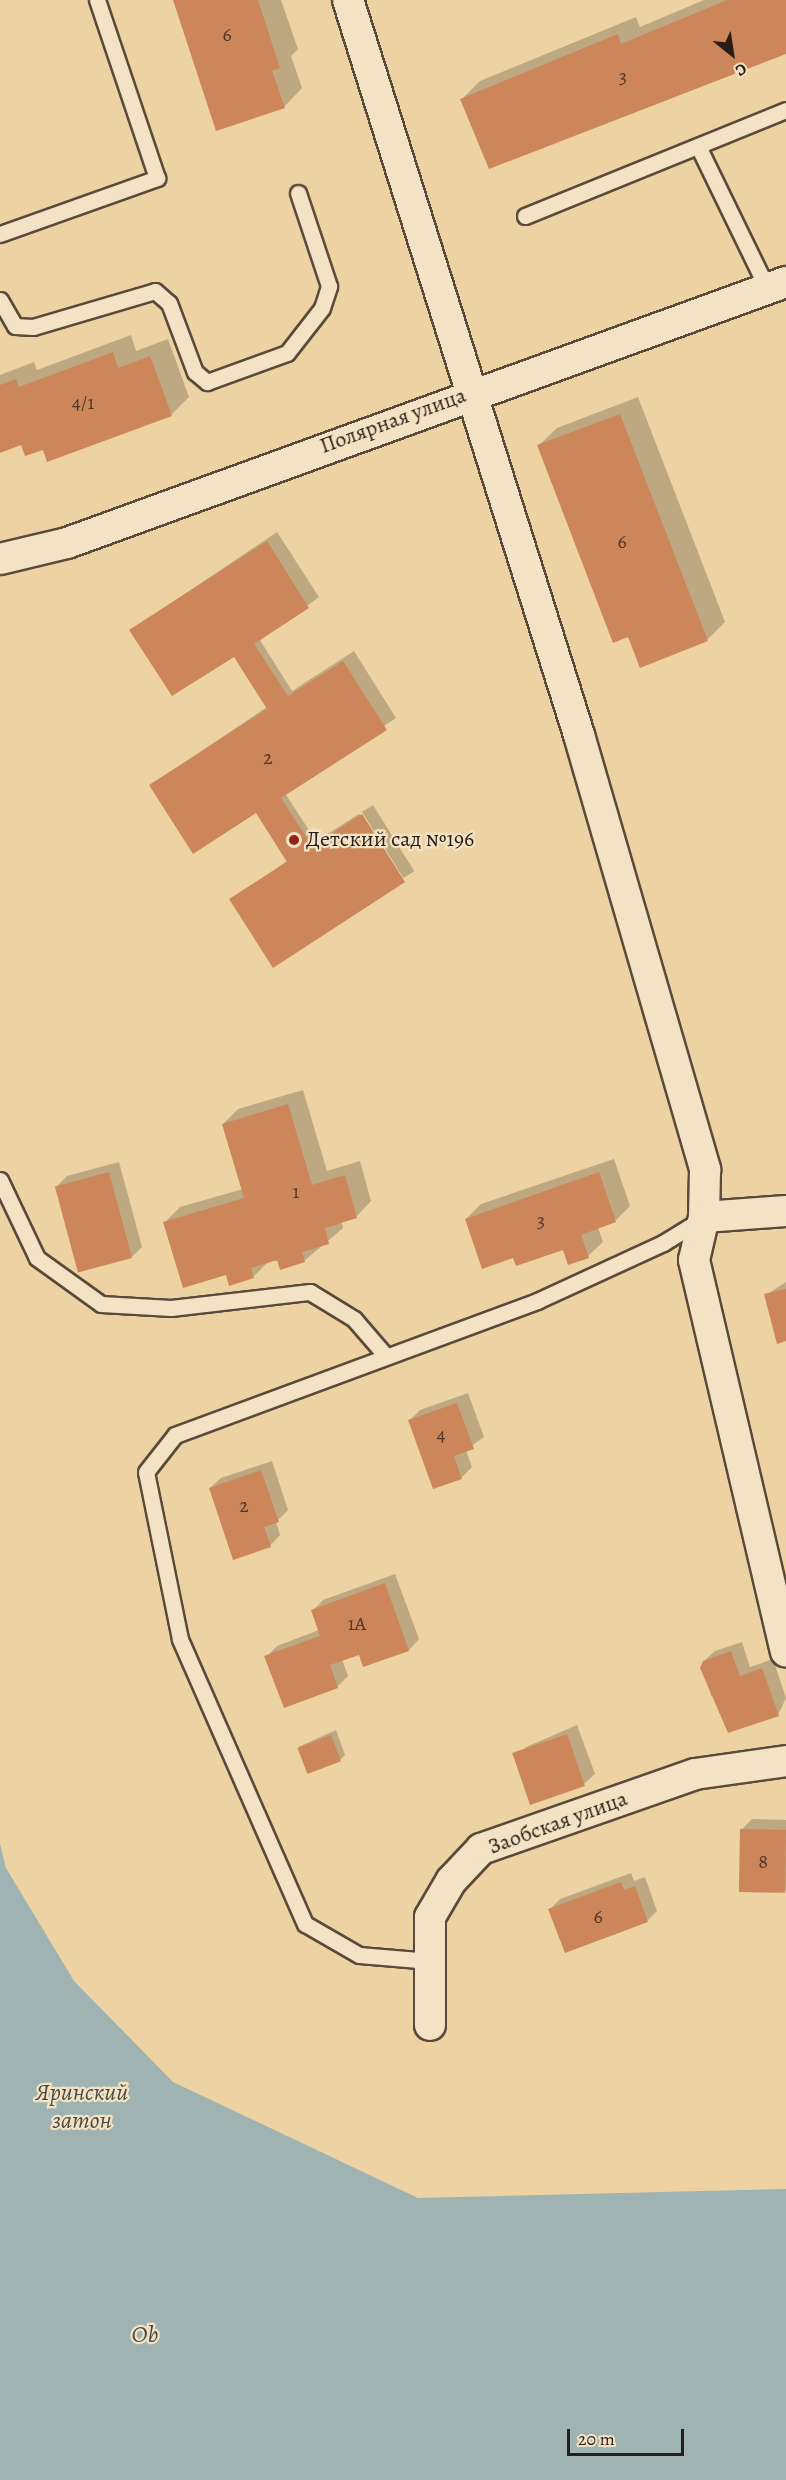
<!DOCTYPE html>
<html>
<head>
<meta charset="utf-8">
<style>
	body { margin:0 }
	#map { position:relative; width:786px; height:2480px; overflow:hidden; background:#edd3a3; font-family:Alegreya,serif }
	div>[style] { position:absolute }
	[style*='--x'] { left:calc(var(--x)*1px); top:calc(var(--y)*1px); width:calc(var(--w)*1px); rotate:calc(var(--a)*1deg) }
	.water>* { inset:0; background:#9fb4b2 }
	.shadow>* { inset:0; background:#0003; transform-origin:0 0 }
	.building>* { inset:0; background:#cc8659; transform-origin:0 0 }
	.roads { filter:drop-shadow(2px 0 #594a3b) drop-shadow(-2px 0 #594a3b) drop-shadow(0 2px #594a3b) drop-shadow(0 -2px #594a3b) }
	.service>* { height:15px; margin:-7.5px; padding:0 7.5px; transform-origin:7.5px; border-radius:7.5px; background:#f3e2c3 }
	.minor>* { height:30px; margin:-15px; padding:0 15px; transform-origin:15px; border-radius:15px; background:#f3e2c3 }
	.dots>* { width:16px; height:16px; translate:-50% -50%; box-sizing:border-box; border:3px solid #f3e2c3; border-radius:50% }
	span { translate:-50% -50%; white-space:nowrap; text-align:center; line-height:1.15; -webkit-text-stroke:4.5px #f3e2c3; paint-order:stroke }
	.number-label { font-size:20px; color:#513728 }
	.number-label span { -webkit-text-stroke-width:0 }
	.street-label { font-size:22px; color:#281d18 }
	.poi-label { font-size:22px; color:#281d18 }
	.left { translate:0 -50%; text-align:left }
	.water-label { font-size:24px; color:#4c4a46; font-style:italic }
	.north { position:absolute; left:702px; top:24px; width:60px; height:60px; -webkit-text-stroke:4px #f3e2c3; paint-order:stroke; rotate:150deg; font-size:16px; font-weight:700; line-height:24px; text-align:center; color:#281d18 }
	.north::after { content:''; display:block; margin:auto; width:21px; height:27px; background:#281d18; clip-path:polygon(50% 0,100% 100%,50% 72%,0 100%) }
	.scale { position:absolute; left:567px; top:2429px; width:117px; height:27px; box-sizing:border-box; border:3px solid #281d18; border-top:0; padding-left:8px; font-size:18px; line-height:21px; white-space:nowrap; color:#281d18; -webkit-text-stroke:4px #f3e2c3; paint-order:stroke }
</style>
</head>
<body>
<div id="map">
	<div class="water">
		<i style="clip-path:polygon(0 1844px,6px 1868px,74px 1981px,173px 2082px,418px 2198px,786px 2189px,786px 2480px,0 2480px)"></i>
	</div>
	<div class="shadow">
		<i style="clip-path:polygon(174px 0,281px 0,298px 49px,291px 56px,302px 88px,284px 107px)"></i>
		<i style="clip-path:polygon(704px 0,786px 0,786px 51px,462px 99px,480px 81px,636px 17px,640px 27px)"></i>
		<i style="clip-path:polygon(131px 335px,136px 351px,168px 339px,189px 397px,171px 415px,44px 448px,22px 443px,0 451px,0 375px,34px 362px,37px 370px)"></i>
		<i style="clip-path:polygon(638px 397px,725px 622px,707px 640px,538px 446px,557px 428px)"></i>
		<i style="clip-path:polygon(277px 532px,319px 597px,260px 640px,292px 691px,354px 651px,396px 718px,285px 793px,316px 841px,359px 814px,404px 881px,273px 966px,231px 900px,288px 860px,258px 813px,151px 785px,267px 707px,235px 657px,131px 630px)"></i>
		<i style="left:373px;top:805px;width:78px;height:13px;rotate:58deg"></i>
		<i style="clip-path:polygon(303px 1090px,327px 1171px,360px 1161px,371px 1201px,357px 1216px,341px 1221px,343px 1228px,304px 1261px,269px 1261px,253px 1277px,227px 1273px,165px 1222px,180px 1207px,243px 1189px,223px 1124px,238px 1109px)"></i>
		<i style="clip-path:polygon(614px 1159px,630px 1206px,615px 1221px,598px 1227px,603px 1242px,588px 1256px,564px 1248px,514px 1256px,466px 1219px,481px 1204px)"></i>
		<i style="clip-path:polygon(119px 1162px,142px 1247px,132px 1257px,56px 1187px,67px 1176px)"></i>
		<i style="clip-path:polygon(786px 1282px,786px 1340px,766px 1295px)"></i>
		<i style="clip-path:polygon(468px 1393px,484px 1437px,466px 1450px,472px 1467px,461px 1478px,410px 1420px,420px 1410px)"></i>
		<i style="clip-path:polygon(272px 1461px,288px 1510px,276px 1522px,280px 1535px,270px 1546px,210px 1488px,221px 1478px)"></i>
		<i style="clip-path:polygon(395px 1574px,419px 1639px,409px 1650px,364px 1666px,360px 1653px,342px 1659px,348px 1676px,338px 1686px,285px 1706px,266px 1657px,277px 1646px,319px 1630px,312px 1611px,323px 1600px)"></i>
		<i style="clip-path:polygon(742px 1642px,750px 1667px,773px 1659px,786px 1698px,778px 1715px,711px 1696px,704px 1661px,715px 1651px)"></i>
		<i style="clip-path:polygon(577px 1725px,595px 1774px,584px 1784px,515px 1758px,526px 1747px)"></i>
		<i style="clip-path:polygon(336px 1730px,345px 1755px,340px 1760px,298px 1747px)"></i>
		<i style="clip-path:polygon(752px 1819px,786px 1820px,786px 1891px,742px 1829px)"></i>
		<i style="clip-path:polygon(631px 1873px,634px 1881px,645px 1877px,657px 1911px,647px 1921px,550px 1909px,560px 1899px)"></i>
	</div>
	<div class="building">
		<i style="clip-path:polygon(173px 0,258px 0,280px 68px,272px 71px,285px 108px,216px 131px)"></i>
		<i style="clip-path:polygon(727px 0,786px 0,786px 54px,489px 169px,460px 99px,618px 34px,621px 44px)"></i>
		<i style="clip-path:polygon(113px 352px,118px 368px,150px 356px,172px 416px,47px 462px,43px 450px,25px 456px,21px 445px,0 453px,0 385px,16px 379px,19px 387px)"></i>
		<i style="clip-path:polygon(620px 414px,708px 641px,640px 668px,628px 637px,613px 643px,537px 445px)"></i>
		<i style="clip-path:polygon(267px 541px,309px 608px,254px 644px,288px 696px,343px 661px,387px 730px,281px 798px,312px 846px,362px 814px,405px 882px,273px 968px,229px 899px,287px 862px,256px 813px,193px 854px,149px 785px,267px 709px,234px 657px,172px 696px,129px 630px)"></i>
		<i style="clip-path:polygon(288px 1104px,312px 1185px,345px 1175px,357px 1218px,325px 1228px,329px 1244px,302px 1252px,305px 1262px,280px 1270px,277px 1260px,251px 1268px,254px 1278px,229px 1286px,226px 1275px,183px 1288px,163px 1222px,244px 1198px,222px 1124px)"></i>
		<i style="left:109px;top:1172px;width:89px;height:56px;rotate:75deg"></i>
		<i style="clip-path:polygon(599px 1172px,616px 1222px,581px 1235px,589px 1258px,568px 1265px,563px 1250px,516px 1266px,513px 1258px,482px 1269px,465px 1219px)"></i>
		<i style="clip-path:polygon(786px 1289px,786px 1341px,777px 1344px,764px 1294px)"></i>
		<i style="clip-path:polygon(457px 1403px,474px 1449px,454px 1456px,462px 1479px,433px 1489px,408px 1420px)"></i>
		<i style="clip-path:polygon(261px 1470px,279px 1522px,264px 1527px,271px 1547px,233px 1560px,209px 1488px)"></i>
		<i style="clip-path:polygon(385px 1583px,409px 1651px,363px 1667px,359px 1655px,330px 1665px,338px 1688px,284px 1708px,264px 1656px,320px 1636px,311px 1610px)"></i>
		<i style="clip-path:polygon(731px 1651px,740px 1676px,762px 1668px,779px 1716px,728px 1733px,700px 1668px,703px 1661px)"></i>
		<i style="left:567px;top:1734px;width:55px;height:58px;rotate:71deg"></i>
		<i style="left:331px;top:1735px;width:28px;height:36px;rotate:69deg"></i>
		<i style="left:740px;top:1829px;width:46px;height:63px;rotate:1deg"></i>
		<i style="clip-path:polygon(621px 1882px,624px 1890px,635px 1886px,648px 1922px,565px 1953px,548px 1909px)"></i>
	</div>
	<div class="roads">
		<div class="service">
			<i style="--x:698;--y:146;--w:158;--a:64.1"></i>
			<i style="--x:525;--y:216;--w:282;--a:-22.1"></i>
			<i style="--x:0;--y:234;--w:167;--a:-19.6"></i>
			<i style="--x:157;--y:178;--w:188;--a:-108.6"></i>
			<i style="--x:0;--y:300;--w:30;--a:60"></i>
			<i style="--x:15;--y:326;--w:18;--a:3"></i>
			<i style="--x:33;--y:327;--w:127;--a:-16.4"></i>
			<i style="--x:155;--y:291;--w:18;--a:41"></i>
			<i style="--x:169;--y:303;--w:74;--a:69.4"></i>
			<i style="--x:195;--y:372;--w:16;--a:40"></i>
			<i style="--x:207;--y:382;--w:85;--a:-19.9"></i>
			<i style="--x:287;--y:353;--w:57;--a:-52.1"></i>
			<i style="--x:322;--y:308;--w:23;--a:-72"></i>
			<i style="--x:329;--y:286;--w:98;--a:-108.4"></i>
			<i style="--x:0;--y:1180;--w:86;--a:64.6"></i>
			<i style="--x:37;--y:1258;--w:79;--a:35.7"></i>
			<i style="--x:101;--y:1304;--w:70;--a:3.3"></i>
			<i style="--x:171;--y:1308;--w:140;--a:-6.6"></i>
			<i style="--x:310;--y:1292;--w:52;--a:31.5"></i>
			<i style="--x:354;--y:1319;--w:49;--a:49.1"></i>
			<i style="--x:430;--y:1961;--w:71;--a:-175.2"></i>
			<i style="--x:359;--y:1955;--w:62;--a:-150.1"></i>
			<i style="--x:305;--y:1924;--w:311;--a:-113.7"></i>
			<i style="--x:180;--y:1639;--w:170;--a:-101.5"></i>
			<i style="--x:146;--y:1472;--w:47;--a:-51.9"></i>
			<i style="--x:175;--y:1435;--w:386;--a:-20.3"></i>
			<i style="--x:537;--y:1301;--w:139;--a:-24.7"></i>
			<i style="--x:663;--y:1243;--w:46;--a:-31.6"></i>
		</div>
		<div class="minor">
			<i style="--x:348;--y:0;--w:770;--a:72.55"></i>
			<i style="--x:579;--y:735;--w:453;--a:73.8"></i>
			<i style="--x:705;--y:1170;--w:47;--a:91.2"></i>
			<i style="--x:704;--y:1217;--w:44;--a:103.1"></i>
			<i style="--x:694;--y:1260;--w:402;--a:76.8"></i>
			<i style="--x:0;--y:559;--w:69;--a:-13.4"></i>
			<i style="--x:67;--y:543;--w:765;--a:-19.95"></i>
			<i style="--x:704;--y:1217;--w:82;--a:-4.2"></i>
			<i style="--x:430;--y:2025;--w:108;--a:-90"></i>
			<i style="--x:430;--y:1917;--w:42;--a:-59.7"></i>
			<i style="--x:451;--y:1881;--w:44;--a:-46.8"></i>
			<i style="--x:481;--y:1849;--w:227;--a:-19.3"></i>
			<i style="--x:695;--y:1774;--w:92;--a:-8.1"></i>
		</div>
	</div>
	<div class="dots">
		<i style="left:294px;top:840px;background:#8f2418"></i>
	</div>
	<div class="number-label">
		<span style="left:227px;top:34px">6</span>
		<span style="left:623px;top:76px">3</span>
		<span style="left:83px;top:402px">4/1</span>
		<span style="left:622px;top:541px">6</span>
		<span style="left:268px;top:757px">2</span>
		<span style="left:296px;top:1191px">1</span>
		<span style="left:541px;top:1220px">3</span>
		<span style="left:441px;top:1434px">4</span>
		<span style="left:244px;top:1505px">2</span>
		<span style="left:357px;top:1623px">1А</span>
		<span style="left:763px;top:1861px">8</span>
		<span style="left:598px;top:1916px">6</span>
	</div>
	<div class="street-label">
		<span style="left:393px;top:421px;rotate:-20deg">Полярная улица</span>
		<span style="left:558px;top:1823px;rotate:-20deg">Заобская улица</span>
	</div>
	<div class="poi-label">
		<span class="left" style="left:306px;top:840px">Детский сад №196</span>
	</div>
	<div class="water-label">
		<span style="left:82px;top:2107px">Яринский<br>затон</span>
		<span style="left:145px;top:2335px">Ob</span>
	</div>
	<div class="north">С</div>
	<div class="scale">20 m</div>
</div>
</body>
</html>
